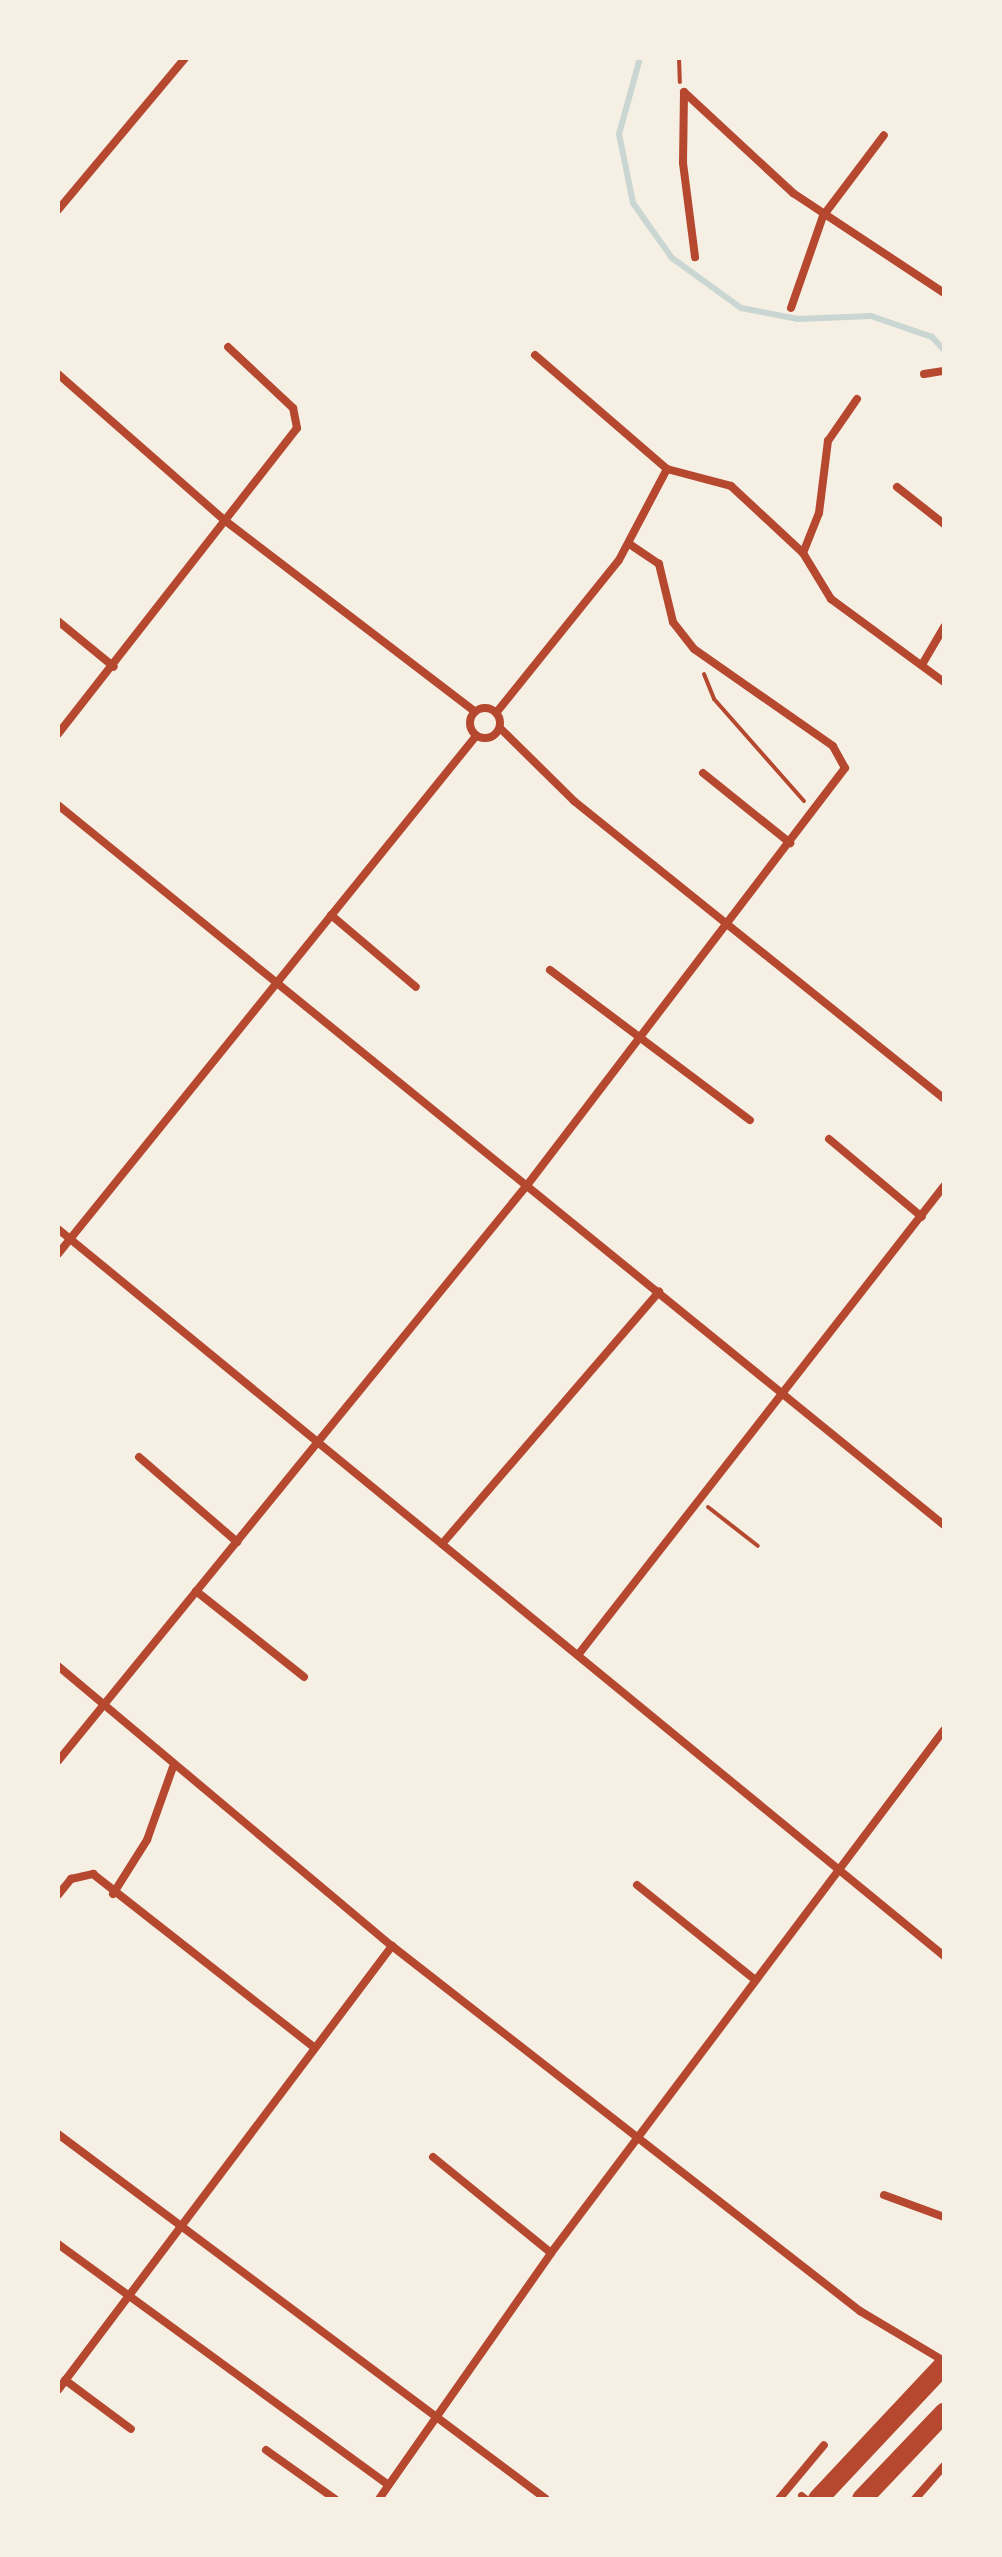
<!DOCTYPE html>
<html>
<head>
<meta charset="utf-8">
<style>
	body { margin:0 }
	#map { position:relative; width:1002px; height:2557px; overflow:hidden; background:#f6efe4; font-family:Rubik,sans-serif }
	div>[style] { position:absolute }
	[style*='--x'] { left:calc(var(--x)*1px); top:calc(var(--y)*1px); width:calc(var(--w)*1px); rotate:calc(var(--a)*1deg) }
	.stream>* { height:6px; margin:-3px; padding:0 3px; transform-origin:3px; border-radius:3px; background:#c9d6d2 }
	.path>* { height:4px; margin:-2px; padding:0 2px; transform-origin:2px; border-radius:2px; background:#b5482f }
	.pedestrian>* { height:7px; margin:-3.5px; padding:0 3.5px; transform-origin:3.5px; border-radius:3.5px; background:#b5482f }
	.minor>* { height:8px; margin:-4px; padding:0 4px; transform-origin:4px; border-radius:4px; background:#b5482f }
	.minor>.ring { margin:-4px; padding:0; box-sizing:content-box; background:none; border:8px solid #b5482f; border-radius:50% }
	.primary>* { height:20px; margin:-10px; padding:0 10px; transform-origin:10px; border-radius:10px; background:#b5482f }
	span { translate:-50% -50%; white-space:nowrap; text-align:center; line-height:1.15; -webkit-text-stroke:8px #f6efe4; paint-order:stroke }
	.frame { position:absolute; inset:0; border:60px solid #f6efe4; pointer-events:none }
</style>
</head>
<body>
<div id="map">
	<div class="stream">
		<i style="--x:640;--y:58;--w:79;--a:105.4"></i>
		<i style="--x:619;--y:134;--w:70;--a:78.5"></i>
		<i style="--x:633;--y:203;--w:67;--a:54.7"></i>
		<i style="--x:672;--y:258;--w:85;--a:35.9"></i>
		<i style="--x:741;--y:308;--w:58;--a:10.9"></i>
		<i style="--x:798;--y:319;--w:73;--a:-2.4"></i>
		<i style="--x:871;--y:316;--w:65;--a:19"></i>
		<i style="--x:932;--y:337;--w:18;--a:47"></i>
	</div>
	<div class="path">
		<i style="--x:679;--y:58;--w:24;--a:88"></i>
		<i style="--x:704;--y:674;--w:27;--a:68"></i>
		<i style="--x:714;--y:699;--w:136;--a:48.6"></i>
		<i style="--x:708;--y:1507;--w:63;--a:38"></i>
	</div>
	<div class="pedestrian">
		<i style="--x:801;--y:2495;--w:6;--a:39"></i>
	</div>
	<div class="minor">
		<i style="--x:684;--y:92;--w:149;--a:42.8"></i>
		<i style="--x:793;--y:193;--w:181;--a:33.5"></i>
		<i style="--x:684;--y:92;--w:71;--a:90.8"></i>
		<i style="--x:683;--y:163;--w:95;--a:82.7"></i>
		<i style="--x:58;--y:210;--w:198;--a:-50.1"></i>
		<i style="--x:791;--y:308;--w:97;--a:-70.8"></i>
		<i style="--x:823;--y:216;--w:101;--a:-53"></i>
		<i style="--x:535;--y:355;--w:174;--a:40.8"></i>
		<i style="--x:667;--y:469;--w:66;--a:14.9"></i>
		<i style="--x:731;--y:486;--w:98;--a:42.9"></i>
		<i style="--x:803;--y:553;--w:54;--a:58.7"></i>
		<i style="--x:831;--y:599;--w:140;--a:36.3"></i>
		<i style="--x:58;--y:374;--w:220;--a:41.3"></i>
		<i style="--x:223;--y:519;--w:317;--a:37.4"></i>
		<i style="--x:924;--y:374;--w:20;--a:-9"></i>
		<i style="--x:897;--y:487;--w:60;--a:38.2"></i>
		<i style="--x:803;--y:553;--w:43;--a:-68.2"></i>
		<i style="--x:819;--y:513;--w:73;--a:-82.9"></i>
		<i style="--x:828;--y:441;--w:51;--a:-55.4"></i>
		<i style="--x:58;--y:621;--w:72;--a:39.4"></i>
		<i style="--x:923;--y:663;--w:42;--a:-59.7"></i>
		<i class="ring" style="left:470px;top:708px;width:22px;height:22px"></i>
		<i style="--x:496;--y:713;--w:196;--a:-51.2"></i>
		<i style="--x:619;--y:560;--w:103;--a:-62.2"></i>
		<i style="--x:500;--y:728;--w:104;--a:44.6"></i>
		<i style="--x:574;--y:801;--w:474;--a:38.8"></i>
		<i style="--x:58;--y:734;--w:388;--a:-52"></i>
		<i style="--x:297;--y:428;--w:20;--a:-101"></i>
		<i style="--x:293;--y:408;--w:89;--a:-136.8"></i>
		<i style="--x:703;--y:773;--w:112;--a:38.8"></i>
		<i style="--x:58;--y:805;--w:1142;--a:39.1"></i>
		<i style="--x:331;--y:915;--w:111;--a:40.3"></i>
		<i style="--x:550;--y:970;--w:250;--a:36.9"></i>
		<i style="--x:829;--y:1139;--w:121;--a:40"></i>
		<i style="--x:58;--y:1229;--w:1146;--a:39.37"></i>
		<i style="--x:58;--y:1254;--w:666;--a:-51.1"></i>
		<i style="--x:139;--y:1457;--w:130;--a:40.9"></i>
		<i style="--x:442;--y:1544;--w:333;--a:-49.3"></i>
		<i style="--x:196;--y:1591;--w:138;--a:38.5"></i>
		<i style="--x:578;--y:1655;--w:595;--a:-52.03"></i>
		<i style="--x:58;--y:1666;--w:436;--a:40"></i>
		<i style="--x:392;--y:1946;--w:594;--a:37.95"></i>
		<i style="--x:860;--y:2311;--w:98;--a:30.8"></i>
		<i style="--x:58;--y:1761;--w:744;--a:-50.84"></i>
		<i style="--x:528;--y:1184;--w:523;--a:-52.69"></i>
		<i style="--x:845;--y:768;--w:25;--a:-119"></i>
		<i style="--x:833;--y:746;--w:169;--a:-145.1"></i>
		<i style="--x:694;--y:649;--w:34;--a:-128"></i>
		<i style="--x:673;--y:622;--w:60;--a:-103.6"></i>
		<i style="--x:659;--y:564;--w:36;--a:-146"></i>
		<i style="--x:637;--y:1885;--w:150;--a:38.8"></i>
		<i style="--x:113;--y:1894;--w:64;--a:-57.8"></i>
		<i style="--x:147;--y:1840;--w:77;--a:-70.4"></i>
		<i style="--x:58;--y:1895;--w:21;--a:-51"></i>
		<i style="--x:71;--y:1879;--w:23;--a:-13"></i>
		<i style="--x:93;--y:1874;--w:282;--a:38.1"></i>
		<i style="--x:58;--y:2134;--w:609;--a:36.79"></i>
		<i style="--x:433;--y:2157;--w:152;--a:39.1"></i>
		<i style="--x:884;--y:2195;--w:64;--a:20.1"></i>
		<i style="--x:58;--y:2244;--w:409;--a:36.1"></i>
		<i style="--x:65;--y:2380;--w:82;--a:36.6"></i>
		<i style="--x:58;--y:2390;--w:556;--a:-53.05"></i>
		<i style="--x:266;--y:2450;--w:85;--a:35.4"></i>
		<i style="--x:379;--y:2499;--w:300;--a:-55"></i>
		<i style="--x:551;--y:2253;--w:654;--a:-53.08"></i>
		<i style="--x:779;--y:2499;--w:70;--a:-50.2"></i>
		<i style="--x:915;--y:2499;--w:44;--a:-48.7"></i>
	</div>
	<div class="primary">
		<i style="--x:818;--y:2499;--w:184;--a:-46.8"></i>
		<i style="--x:862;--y:2499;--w:119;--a:-46.4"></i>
	</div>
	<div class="frame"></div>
</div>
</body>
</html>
